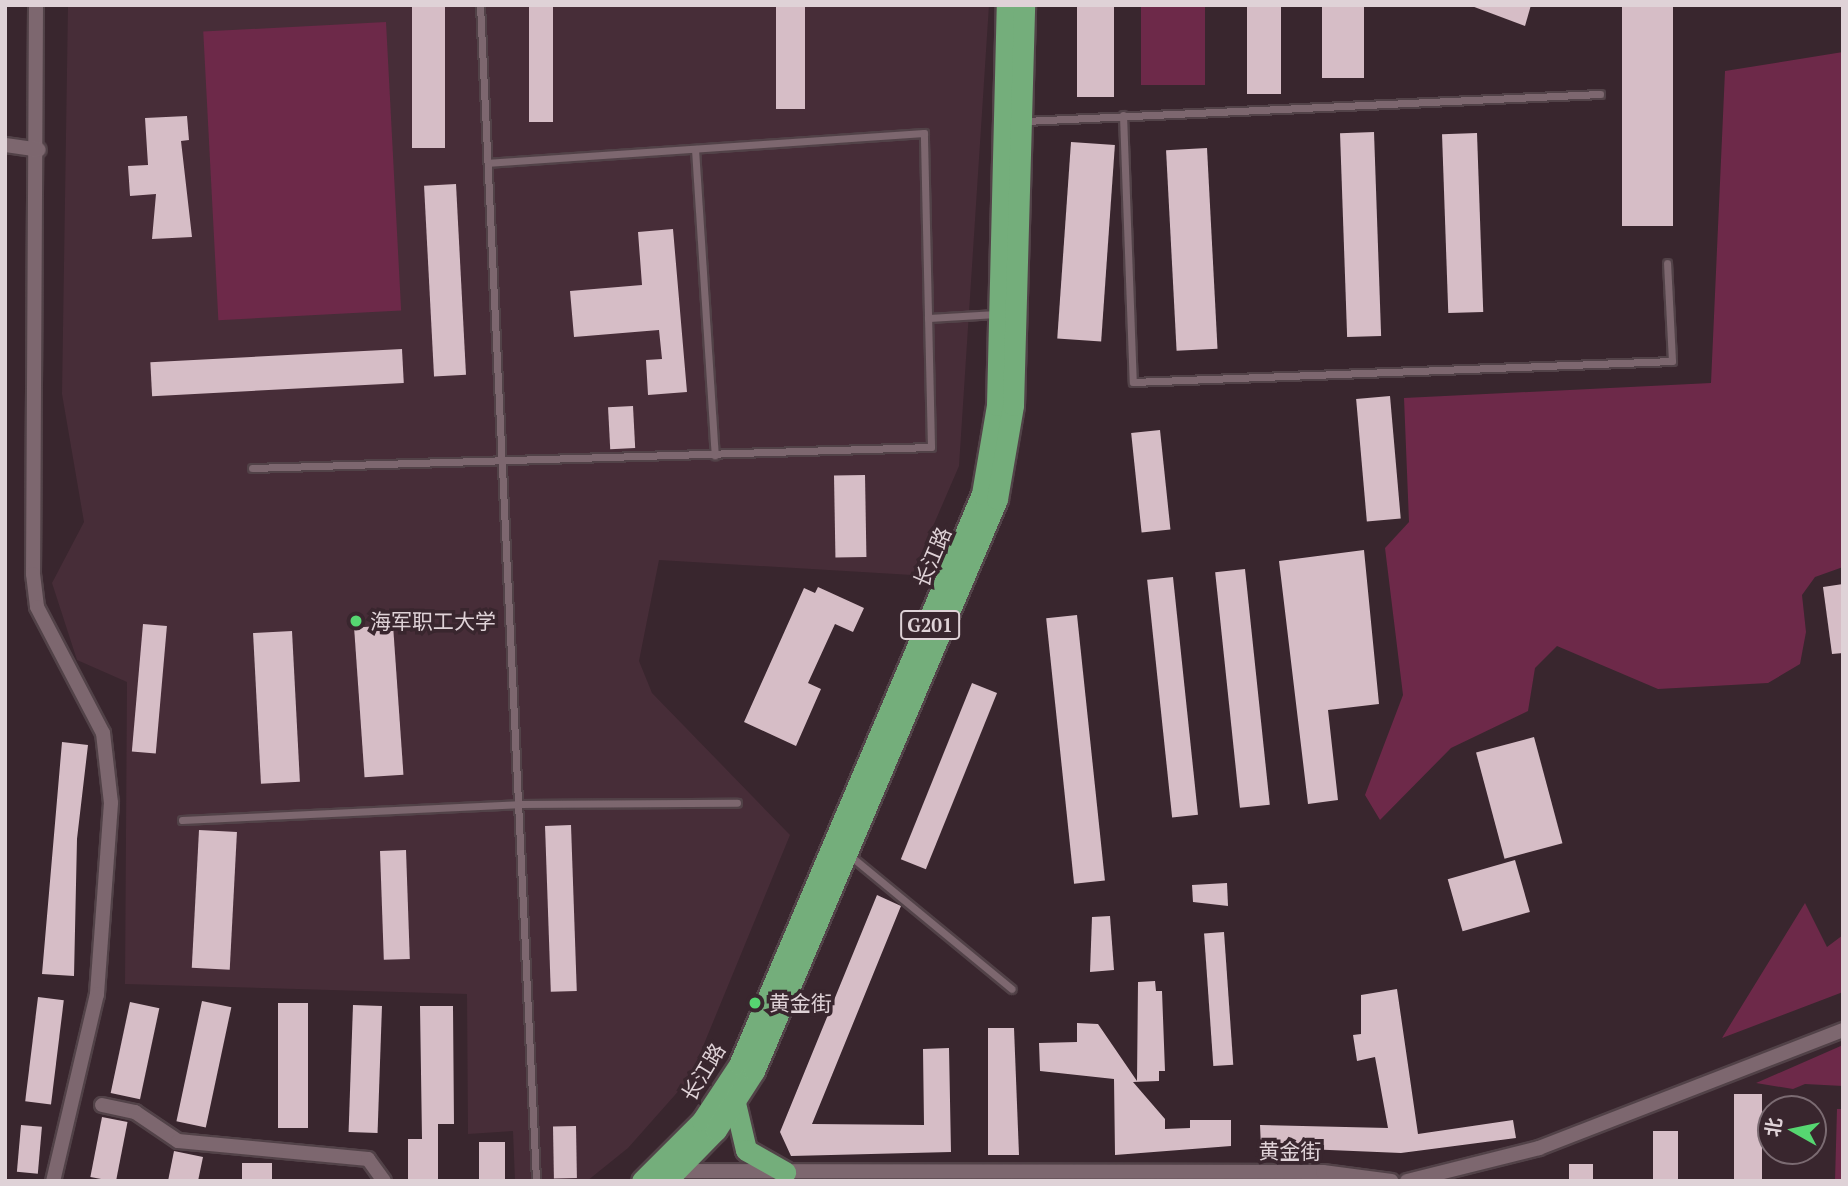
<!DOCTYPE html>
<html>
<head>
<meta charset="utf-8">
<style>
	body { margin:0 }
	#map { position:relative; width:1848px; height:1186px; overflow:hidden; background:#39262e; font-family:"PT Serif","Noto Sans SC",serif }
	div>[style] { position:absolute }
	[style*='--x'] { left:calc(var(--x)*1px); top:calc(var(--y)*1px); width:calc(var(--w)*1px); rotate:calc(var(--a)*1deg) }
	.built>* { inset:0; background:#472d38 }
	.green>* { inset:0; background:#6d2949; transform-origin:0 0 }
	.building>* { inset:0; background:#d6bdc6; transform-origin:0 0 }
	.roads { filter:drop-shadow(2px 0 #524248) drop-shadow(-2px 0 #524248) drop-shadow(0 2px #524248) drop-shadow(0 -2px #524248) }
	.lane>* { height:7px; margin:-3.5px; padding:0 3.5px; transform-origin:3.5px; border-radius:3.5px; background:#7d676f }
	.street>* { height:14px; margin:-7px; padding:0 7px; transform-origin:7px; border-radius:7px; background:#7d676f }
	.highway>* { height:21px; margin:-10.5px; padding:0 10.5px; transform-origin:10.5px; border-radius:10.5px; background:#74ae7b }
	.dots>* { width:19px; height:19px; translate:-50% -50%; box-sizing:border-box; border:4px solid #39262e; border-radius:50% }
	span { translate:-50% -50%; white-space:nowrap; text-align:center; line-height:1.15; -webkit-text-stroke:7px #39262e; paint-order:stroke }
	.shield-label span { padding:2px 5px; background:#39262e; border:2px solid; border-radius:5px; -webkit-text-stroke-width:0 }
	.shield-label { font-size:19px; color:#dfd2d7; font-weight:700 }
	.street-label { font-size:21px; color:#dfd2d7 }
	.poi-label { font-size:21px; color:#dfd2d7 }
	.left { translate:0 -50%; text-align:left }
	.frame { position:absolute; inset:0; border:7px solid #dfd2d7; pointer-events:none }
	.north { position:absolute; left:1757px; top:1095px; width:70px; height:70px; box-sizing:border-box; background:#39262e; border:2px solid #7b6b72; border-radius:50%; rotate:279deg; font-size:19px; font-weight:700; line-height:28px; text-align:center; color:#dfd2d7 }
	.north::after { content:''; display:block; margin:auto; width:24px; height:32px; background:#56d671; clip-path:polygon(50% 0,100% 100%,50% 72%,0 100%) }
</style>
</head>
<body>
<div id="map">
	<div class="built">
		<i style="clip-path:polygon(68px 5px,989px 5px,959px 466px,912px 575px,659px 560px,639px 661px,652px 693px,790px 835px,690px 1078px,628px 1148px,587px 1181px,515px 1181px,513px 1131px,468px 1134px,467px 994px,125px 984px,127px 682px,77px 660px,52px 583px,84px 522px,62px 394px)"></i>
	</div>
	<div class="green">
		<i style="left:1141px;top:5px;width:64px;height:80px"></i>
		<i style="left:386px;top:22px;width:289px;height:183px;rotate:87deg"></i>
		<i style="clip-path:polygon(1843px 52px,1843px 567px,1815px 577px,1802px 595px,1806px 632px,1800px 664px,1768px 683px,1658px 689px,1557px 646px,1535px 668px,1528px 711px,1451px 748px,1380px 820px,1365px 795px,1403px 695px,1385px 548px,1409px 522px,1404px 398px,1711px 383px,1725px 71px)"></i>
		<i style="clip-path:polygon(1805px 903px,1827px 947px,1843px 935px,1843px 992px,1722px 1038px)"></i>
		<i style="clip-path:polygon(1843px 1045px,1843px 1086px,1805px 1084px,1793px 1089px,1756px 1083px)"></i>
		<i style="clip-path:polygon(1837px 1109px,1843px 1109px,1843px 1181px,1835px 1181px)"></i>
	</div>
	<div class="building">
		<i style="left:412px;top:5px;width:33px;height:143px"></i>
		<i style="left:529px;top:5px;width:24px;height:117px"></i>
		<i style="left:776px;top:5px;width:29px;height:104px"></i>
		<i style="left:1077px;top:5px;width:37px;height:92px"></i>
		<i style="left:1247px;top:5px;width:34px;height:89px"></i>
		<i style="left:1322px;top:5px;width:42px;height:73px"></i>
		<i style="clip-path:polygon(1469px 5px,1531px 5px,1525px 26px)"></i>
		<i style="left:1622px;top:5px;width:51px;height:221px"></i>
		<i style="clip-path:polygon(187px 116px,189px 140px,181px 141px,192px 237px,152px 239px,156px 194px,130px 196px,128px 166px,148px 165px,145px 118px)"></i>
		<i style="left:1374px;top:132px;width:204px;height:34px;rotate:88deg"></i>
		<i style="left:1477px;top:133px;width:179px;height:35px;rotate:88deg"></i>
		<i style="left:1071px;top:142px;width:44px;height:197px;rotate:4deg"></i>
		<i style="left:1207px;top:148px;width:201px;height:41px;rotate:87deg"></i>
		<i style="left:456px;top:184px;width:191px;height:32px;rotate:87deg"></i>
		<i style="clip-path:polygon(673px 229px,687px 392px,648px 395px,646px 360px,662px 359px,659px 330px,574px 337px,570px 291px,642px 285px,638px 232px)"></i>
		<i style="left:402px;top:349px;width:34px;height:252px;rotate:87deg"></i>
		<i style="left:1390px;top:396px;width:123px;height:34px;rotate:85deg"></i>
		<i style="left:633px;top:406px;width:42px;height:25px;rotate:87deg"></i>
		<i style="left:1160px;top:430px;width:100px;height:29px;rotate:84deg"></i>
		<i style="left:865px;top:475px;width:82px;height:31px;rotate:89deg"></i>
		<i style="clip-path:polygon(1364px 550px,1379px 704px,1328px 710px,1338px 800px,1308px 804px,1279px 561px)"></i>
		<i style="left:1245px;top:569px;width:237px;height:30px;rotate:84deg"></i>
		<i style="left:1173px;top:577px;width:239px;height:26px;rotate:84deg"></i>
		<i style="clip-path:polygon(1843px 584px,1843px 653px,1832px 654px,1823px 587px)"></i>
		<i style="clip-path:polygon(818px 587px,864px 608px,853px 632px,835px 624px,808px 683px,821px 689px,796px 746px,744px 722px,804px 588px,815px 593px)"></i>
		<i style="left:1077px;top:615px;width:267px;height:31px;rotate:84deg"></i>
		<i style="left:143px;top:624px;width:24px;height:128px;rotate:5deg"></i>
		<i style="left:393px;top:625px;width:150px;height:39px;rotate:86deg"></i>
		<i style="left:292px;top:631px;width:151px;height:39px;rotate:87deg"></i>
		<i style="left:972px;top:683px;width:27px;height:190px;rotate:22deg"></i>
		<i style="left:1534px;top:737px;width:110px;height:60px;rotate:75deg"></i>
		<i style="clip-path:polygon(62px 742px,88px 745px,77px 839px,74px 976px,42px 974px)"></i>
		<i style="left:571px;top:825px;width:166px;height:26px;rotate:88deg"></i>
		<i style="left:199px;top:830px;width:38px;height:138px;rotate:3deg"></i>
		<i style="left:406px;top:850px;width:109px;height:26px;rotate:88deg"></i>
		<i style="left:1515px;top:860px;width:54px;height:70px;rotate:74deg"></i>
		<i style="clip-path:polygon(1227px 883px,1228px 906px,1193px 902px,1192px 885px)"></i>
		<i style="clip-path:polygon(877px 895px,901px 906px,812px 1124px,924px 1125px,923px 1049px,949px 1048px,951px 1152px,791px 1156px,780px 1132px)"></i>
		<i style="clip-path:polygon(1110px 916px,1114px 970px,1090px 972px,1092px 917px)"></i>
		<i style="left:1224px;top:932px;width:133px;height:20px;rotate:86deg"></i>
		<i style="clip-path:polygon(1155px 981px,1156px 991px,1162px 991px,1165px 1071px,1159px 1071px,1159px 1081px,1133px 1082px,1165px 1119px,1165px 1129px,1190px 1128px,1190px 1120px,1231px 1120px,1231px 1146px,1115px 1155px,1114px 1079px,1040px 1071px,1039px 1043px,1077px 1042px,1077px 1023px,1098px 1024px,1137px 1081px,1138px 982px)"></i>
		<i style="clip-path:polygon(1397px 989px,1418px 1134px,1513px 1120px,1516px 1138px,1401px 1153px,1261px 1147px,1260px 1125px,1388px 1128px,1375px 1057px,1357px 1061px,1353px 1035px,1361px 1034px,1361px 995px)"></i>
		<i style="left:38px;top:997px;width:26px;height:105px;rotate:7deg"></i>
		<i style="left:202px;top:1001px;width:30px;height:123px;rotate:12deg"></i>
		<i style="left:130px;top:1002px;width:30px;height:93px;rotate:12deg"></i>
		<i style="left:278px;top:1003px;width:30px;height:125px"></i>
		<i style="left:353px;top:1005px;width:29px;height:127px;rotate:2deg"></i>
		<i style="clip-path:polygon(420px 1006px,453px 1006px,454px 1124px,438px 1124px,438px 1181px,408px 1181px,408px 1139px,422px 1139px)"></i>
		<i style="clip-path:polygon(988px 1028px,1014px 1028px,1019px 1155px,988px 1155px)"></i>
		<i style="left:1734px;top:1094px;width:28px;height:87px"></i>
		<i style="left:102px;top:1117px;width:26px;height:61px;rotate:11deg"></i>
		<i style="left:21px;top:1125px;width:21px;height:47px;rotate:5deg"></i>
		<i style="left:576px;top:1126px;width:52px;height:23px;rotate:89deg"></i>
		<i style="left:1653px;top:1131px;width:25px;height:50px"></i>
		<i style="left:505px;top:1142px;width:39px;height:26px;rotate:90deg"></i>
		<i style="clip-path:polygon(174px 1151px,203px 1157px,198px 1181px,168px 1181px)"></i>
		<i style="left:242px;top:1163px;width:30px;height:18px"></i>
		<i style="left:1569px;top:1164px;width:24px;height:17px"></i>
	</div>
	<div class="roads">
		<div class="lane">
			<i style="--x:480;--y:5;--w:1177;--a:87.27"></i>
			<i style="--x:1123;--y:115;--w:267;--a:87.9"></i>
			<i style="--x:1133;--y:382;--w:539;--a:-2.23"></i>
			<i style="--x:1672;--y:361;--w:98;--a:-92.9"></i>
			<i style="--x:1025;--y:121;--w:576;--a:-2.69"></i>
			<i style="--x:695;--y:149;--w:307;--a:86.3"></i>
			<i style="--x:928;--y:318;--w:69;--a:-3.3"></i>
			<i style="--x:252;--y:468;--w:679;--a:-1.77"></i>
			<i style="--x:931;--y:447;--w:314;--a:-91.3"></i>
			<i style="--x:924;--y:133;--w:436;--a:176.1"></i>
			<i style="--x:182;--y:820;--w:336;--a:-2.7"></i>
			<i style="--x:518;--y:804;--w:219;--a:-0.3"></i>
			<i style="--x:848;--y:854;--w:212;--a:39.5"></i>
		</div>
		<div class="street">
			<i style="--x:36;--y:5;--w:569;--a:90.3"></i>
			<i style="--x:33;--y:574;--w:33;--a:83"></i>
			<i style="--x:37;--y:607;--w:142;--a:62.4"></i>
			<i style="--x:103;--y:733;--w:70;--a:83.5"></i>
			<i style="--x:111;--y:803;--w:192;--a:94.2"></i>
			<i style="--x:97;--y:994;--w:192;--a:103.2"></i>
			<i style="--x:5;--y:145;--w:34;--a:8"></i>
			<i style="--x:102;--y:1105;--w:34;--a:12"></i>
			<i style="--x:135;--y:1112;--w:52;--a:34"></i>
			<i style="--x:178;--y:1141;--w:191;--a:5.4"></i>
			<i style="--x:368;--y:1159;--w:27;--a:54"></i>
			<i style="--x:671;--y:1171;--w:652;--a:0.09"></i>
			<i style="--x:1323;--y:1172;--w:69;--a:7.5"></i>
			<i style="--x:1407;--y:1181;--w:136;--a:-14"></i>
			<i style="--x:1539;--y:1148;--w:326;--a:-21.2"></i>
		</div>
		<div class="highway">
			<i style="--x:735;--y:1103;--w:48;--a:76.8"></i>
			<i style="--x:746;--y:1150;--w:45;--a:29.4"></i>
			<i style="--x:642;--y:1181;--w:85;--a:-45"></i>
			<i style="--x:702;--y:1121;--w:67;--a:-56.5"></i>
			<i style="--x:739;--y:1065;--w:621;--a:-66.95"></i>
			<i style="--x:982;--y:494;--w:90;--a:-80.4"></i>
			<i style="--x:997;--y:405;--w:400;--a:-88.6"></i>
			<i style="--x:666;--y:1181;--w:71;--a:-45.6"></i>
			<i style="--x:716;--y:1130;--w:70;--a:-57.2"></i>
			<i style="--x:754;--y:1071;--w:621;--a:-66.98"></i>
			<i style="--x:997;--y:499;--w:95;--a:-80.3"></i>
			<i style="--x:1013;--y:405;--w:400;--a:-88.4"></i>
		</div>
	</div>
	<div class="dots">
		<i style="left:356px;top:621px;background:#56d671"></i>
		<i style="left:755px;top:1003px;background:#56d671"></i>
	</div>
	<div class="shield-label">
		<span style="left:930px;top:625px">G201</span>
	</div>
	<div class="street-label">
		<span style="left:932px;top:557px;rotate:-67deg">长江路</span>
		<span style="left:703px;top:1072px;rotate:-59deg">长江路</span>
		<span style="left:1290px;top:1151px">黄金街</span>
	</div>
	<div class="poi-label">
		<span class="left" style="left:370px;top:621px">海军职工大学</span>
		<span class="left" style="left:769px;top:1003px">黄金街</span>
	</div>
	<div class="frame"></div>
	<div class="north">北</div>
</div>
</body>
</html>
